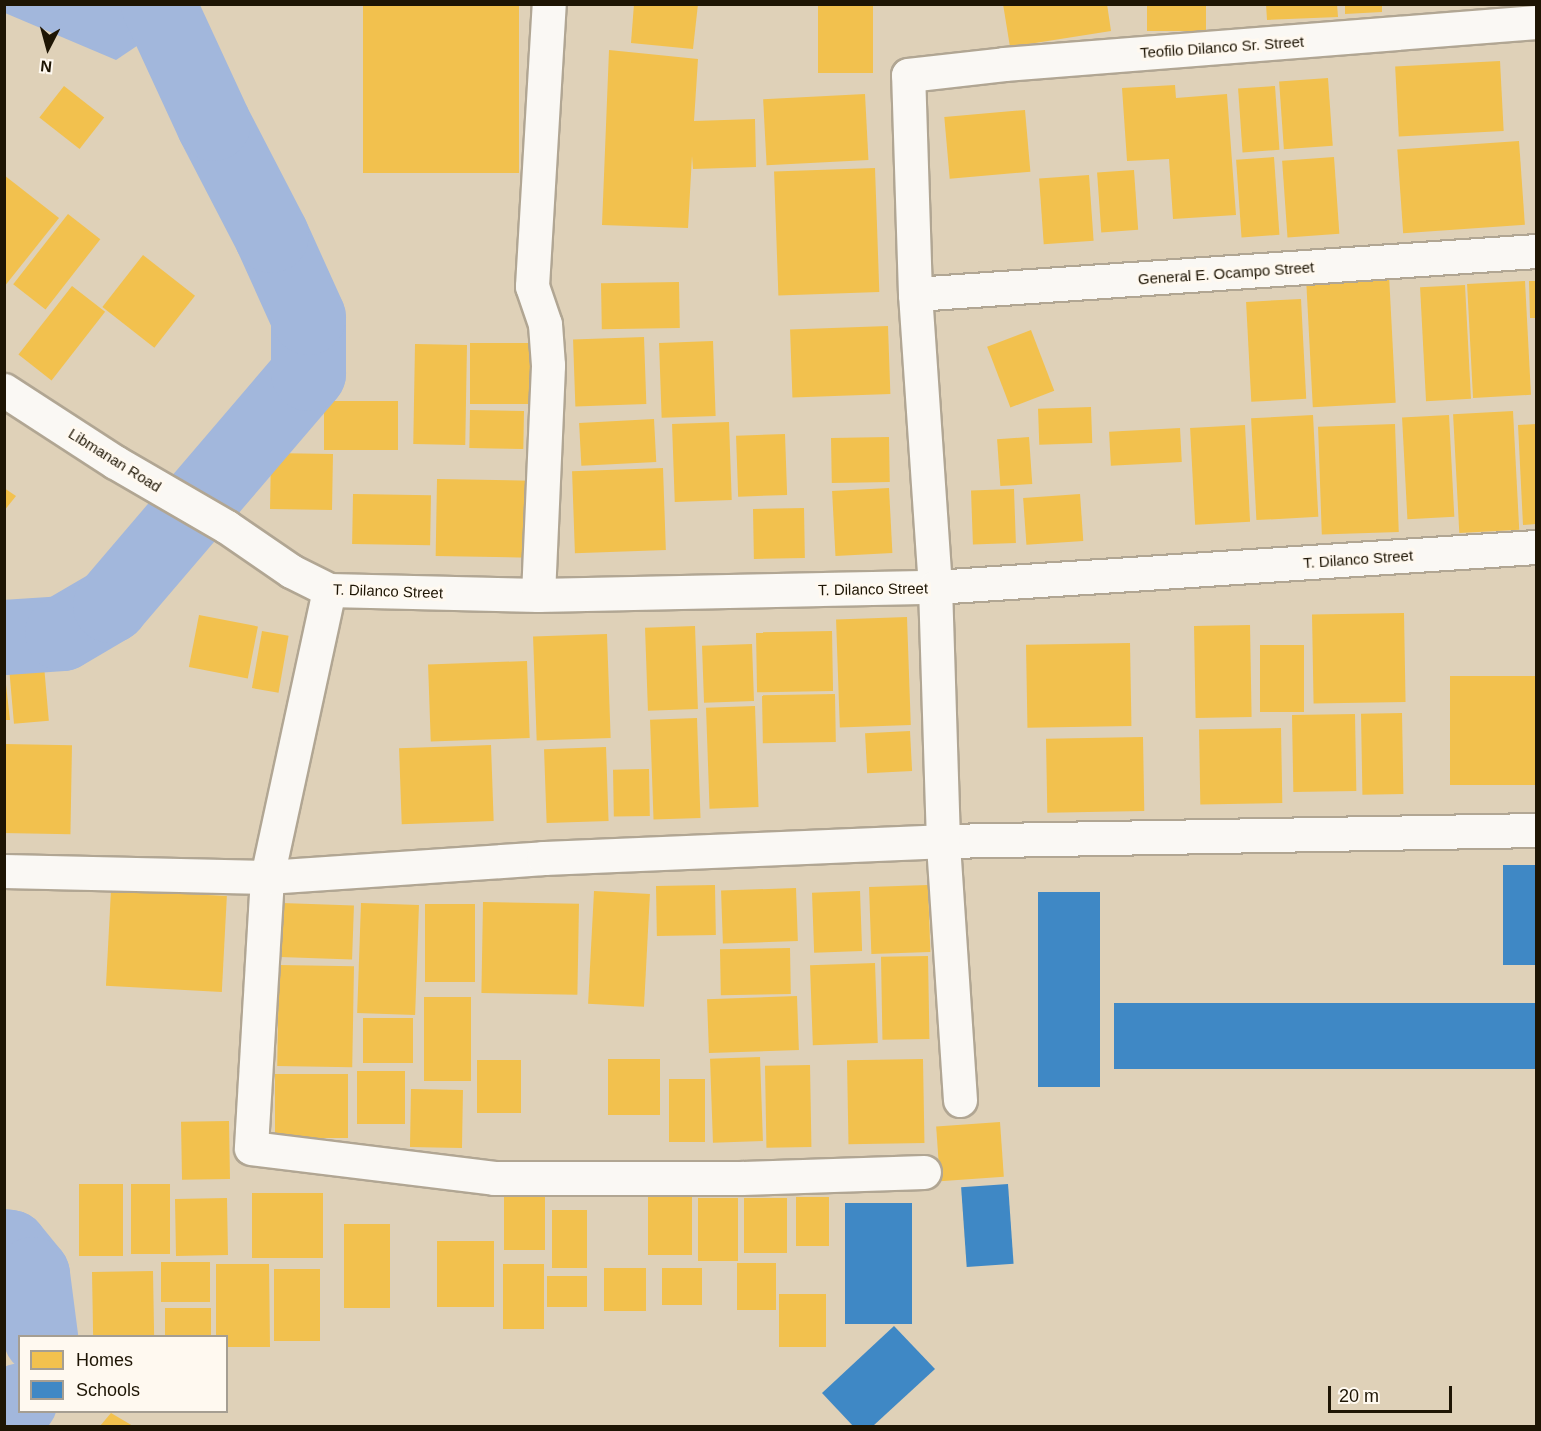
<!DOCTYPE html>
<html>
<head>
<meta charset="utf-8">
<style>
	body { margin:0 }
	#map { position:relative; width:1541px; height:1431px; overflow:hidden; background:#dfd1b8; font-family:Arial,sans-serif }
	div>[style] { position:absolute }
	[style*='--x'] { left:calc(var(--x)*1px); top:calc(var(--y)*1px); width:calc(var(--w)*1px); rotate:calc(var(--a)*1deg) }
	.water>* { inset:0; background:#a2b7dc }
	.homes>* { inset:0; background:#f2c14e; transform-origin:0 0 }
	.schools>* { inset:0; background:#3f88c5; transform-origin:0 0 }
	.river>* { height:75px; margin:-37.5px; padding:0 37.5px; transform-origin:37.5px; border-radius:37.5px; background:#a2b7dc }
	.roads { filter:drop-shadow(2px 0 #b1a693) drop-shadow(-2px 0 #b1a693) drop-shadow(0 2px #b1a693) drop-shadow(0 -2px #b1a693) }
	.minor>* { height:33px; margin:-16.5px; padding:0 16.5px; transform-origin:16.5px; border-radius:16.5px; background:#faf8f4 }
	.major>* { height:33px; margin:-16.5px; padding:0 16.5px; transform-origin:16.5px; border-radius:16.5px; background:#faf8f4 }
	span { translate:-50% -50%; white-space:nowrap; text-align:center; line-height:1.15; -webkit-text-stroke:6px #fff9f0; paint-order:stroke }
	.street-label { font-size:15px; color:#1e1504 }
	.frame { position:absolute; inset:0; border:6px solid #1e1504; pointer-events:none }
	.legend { position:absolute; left:18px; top:1335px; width:210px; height:78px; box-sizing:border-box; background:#fff9f0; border:2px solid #a59e92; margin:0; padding:8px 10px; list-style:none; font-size:18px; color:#1e1504 }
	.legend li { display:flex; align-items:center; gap:12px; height:30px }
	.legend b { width:30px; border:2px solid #a59e92 }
	.north { position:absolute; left:18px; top:18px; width:60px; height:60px; -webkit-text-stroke:4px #fff9f0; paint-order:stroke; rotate:186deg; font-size:16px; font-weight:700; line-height:24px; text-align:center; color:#1e1504 }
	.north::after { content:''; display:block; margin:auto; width:21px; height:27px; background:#1e1504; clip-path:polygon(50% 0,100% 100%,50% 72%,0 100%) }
	.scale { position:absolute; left:1328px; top:1386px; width:124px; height:27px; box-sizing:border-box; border:3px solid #1e1504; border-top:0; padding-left:8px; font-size:18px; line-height:21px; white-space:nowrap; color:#1e1504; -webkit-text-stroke:4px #fff9f0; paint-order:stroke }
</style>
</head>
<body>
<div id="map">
	<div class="water">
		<i style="clip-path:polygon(4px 5px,5px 4px,198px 5px,116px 60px,5px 13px)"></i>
	</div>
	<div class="homes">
		<i style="left:363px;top:4px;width:156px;height:169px"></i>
		<i style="clip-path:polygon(634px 4px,698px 4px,693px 49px,631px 43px)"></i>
		<i style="left:818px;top:4px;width:55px;height:69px"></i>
		<i style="clip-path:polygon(1003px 4px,1107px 4px,1111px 31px,1010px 47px)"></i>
		<i style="left:1147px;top:4px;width:59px;height:27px"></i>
		<i style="clip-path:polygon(1266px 4px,1337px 4px,1338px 17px,1267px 20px)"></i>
		<i style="clip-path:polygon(1345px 4px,1382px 4px,1382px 12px,1345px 14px)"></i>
		<i style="clip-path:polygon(609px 50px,698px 59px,694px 121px,755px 119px,756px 167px,693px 169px,692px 156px,688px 228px,602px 225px)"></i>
		<i style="left:1500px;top:61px;width:70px;height:105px;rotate:87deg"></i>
		<i style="left:1328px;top:78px;width:68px;height:49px;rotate:86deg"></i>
		<i style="clip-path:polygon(1175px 85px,1176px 98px,1227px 94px,1236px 215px,1173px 219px,1169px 159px,1127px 161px,1122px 88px)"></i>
		<i style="left:64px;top:86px;width:51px;height:40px;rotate:38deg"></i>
		<i style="left:1275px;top:86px;width:64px;height:37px;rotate:86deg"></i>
		<i style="left:865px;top:94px;width:66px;height:102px;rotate:87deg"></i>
		<i style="left:1025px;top:110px;width:62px;height:81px;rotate:85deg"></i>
		<i style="left:1519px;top:141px;width:84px;height:122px;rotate:86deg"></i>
		<i style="left:1274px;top:157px;width:78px;height:38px;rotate:86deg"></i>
		<i style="left:1334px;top:157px;width:77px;height:52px;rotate:86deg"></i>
		<i style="left:875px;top:168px;width:124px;height:101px;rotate:88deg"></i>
		<i style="left:1134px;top:170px;width:60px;height:37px;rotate:86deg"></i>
		<i style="clip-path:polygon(4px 175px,59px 218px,4px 287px)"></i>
		<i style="left:1089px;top:175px;width:66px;height:50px;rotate:86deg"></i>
		<i style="left:68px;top:214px;width:41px;height:89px;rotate:38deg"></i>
		<i style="left:143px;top:255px;width:66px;height:66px;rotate:38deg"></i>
		<i style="left:1389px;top:275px;width:128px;height:83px;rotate:87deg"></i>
		<i style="left:1525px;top:281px;width:114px;height:58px;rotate:87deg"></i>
		<i style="clip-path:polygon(1529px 281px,1536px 281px,1536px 318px,1530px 318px)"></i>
		<i style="left:679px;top:282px;width:46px;height:78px;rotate:89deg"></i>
		<i style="left:1465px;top:285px;width:114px;height:45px;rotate:87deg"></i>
		<i style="left:72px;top:286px;width:42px;height:87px;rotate:38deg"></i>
		<i style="left:1301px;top:299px;width:100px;height:55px;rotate:87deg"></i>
		<i style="left:888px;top:326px;width:68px;height:98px;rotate:88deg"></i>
		<i style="left:1031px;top:330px;width:65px;height:47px;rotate:69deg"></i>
		<i style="left:644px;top:337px;width:67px;height:71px;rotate:88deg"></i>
		<i style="left:713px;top:341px;width:75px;height:54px;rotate:88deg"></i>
		<i style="left:470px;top:343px;width:60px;height:61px"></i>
		<i style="left:415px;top:344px;width:52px;height:100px;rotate:1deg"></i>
		<i style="left:324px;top:401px;width:74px;height:49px"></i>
		<i style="left:1091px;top:407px;width:36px;height:53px;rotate:88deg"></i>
		<i style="left:470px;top:410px;width:54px;height:38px;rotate:1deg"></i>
		<i style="left:1513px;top:411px;width:119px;height:60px;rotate:87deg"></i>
		<i style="left:1313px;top:415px;width:102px;height:62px;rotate:87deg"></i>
		<i style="left:1449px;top:415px;width:102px;height:47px;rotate:87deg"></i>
		<i style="left:654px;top:419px;width:43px;height:75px;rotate:87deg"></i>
		<i style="left:729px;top:422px;width:78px;height:57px;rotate:88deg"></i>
		<i style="left:1395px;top:424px;width:108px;height:77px;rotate:88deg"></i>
		<i style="clip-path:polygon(1536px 424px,1536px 524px,1523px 525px,1518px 425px)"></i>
		<i style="left:1245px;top:425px;width:97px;height:55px;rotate:87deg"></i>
		<i style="left:1180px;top:428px;width:34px;height:71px;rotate:87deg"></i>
		<i style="left:785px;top:434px;width:61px;height:49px;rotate:88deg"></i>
		<i style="left:889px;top:437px;width:45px;height:58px;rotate:89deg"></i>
		<i style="left:1029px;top:437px;width:47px;height:32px;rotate:86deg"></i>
		<i style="left:271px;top:453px;width:62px;height:56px;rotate:1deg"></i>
		<i style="left:663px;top:468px;width:82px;height:91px;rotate:88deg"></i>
		<i style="left:437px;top:479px;width:95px;height:77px;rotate:1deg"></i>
		<i style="clip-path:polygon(4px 488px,16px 496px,4px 511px)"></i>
		<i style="left:889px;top:488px;width:65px;height:57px;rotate:87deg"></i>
		<i style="left:1014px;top:489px;width:54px;height:43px;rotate:88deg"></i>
		<i style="left:353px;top:494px;width:78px;height:50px;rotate:1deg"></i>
		<i style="left:1080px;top:494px;width:47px;height:57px;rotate:86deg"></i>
		<i style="left:804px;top:508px;width:50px;height:51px;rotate:89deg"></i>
		<i style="left:1404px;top:613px;width:89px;height:92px;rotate:89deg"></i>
		<i style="left:199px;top:615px;width:60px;height:53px;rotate:11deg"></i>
		<i style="left:907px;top:617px;width:108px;height:71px;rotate:88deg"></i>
		<i style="left:1250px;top:625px;width:92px;height:56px;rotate:89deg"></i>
		<i style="left:695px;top:626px;width:83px;height:50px;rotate:88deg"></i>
		<i style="left:262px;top:631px;width:27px;height:58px;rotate:10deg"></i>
		<i style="left:832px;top:631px;width:60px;height:76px;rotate:89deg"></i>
		<i style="left:607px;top:634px;width:104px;height:74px;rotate:88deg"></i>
		<i style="left:1130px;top:643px;width:83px;height:104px;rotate:89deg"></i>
		<i style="left:752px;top:644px;width:57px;height:50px;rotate:88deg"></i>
		<i style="left:1304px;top:645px;width:67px;height:44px;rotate:90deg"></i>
		<i style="left:43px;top:654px;width:67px;height:35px;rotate:85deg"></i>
		<i style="left:527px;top:661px;width:77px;height:99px;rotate:88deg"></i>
		<i style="clip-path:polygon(4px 667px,10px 720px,4px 720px)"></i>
		<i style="left:1536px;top:676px;width:109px;height:86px;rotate:90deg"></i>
		<i style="left:835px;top:694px;width:48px;height:73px;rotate:89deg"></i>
		<i style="left:755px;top:706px;width:101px;height:49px;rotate:88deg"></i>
		<i style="left:1402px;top:713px;width:81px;height:41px;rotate:89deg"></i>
		<i style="left:1355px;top:714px;width:77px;height:63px;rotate:89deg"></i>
		<i style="left:697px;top:718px;width:100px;height:47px;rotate:88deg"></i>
		<i style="left:1281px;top:728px;width:75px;height:82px;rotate:89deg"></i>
		<i style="left:910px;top:731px;width:40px;height:45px;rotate:87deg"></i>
		<i style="left:1143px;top:737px;width:74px;height:97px;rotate:89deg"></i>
		<i style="left:4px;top:744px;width:68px;height:89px;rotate:1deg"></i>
		<i style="left:491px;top:745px;width:76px;height:92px;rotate:88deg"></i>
		<i style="left:606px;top:747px;width:74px;height:62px;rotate:88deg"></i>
		<i style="left:649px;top:769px;width:47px;height:36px;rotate:89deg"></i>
		<i style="left:715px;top:885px;width:50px;height:59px;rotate:89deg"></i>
		<i style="left:928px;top:885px;width:67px;height:59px;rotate:88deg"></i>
		<i style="left:796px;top:888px;width:53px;height:75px;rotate:88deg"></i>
		<i style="left:111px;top:890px;width:116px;height:96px;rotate:3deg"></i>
		<i style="left:594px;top:891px;width:56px;height:113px;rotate:3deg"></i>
		<i style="left:860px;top:891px;width:60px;height:48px;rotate:88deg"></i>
		<i style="left:483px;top:902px;width:96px;height:91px;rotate:1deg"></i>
		<i style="left:282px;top:903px;width:72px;height:54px;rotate:2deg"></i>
		<i style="left:361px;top:903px;width:58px;height:110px;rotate:2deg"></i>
		<i style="left:425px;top:904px;width:50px;height:78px"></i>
		<i style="left:790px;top:948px;width:46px;height:70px;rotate:89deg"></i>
		<i style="left:928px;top:956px;width:83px;height:47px;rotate:89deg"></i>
		<i style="left:875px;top:963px;width:80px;height:65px;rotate:88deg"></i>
		<i style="left:279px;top:965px;width:75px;height:101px;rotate:1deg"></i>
		<i style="left:797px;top:996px;width:54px;height:90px;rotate:88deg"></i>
		<i style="left:424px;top:997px;width:47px;height:84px"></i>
		<i style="left:363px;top:1018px;width:50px;height:45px"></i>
		<i style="left:760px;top:1057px;width:84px;height:50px;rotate:88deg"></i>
		<i style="left:608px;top:1059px;width:52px;height:56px"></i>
		<i style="left:923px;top:1059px;width:84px;height:76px;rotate:89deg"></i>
		<i style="left:477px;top:1060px;width:44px;height:53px"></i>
		<i style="left:810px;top:1065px;width:82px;height:45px;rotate:89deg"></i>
		<i style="left:357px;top:1071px;width:48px;height:53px"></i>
		<i style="left:275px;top:1074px;width:73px;height:64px"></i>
		<i style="left:669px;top:1079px;width:36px;height:63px"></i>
		<i style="left:411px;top:1089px;width:52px;height:58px;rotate:1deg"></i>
		<i style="left:229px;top:1121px;width:58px;height:48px;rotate:89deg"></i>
		<i style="left:1000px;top:1122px;width:55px;height:64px;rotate:86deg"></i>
		<i style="left:79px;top:1184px;width:44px;height:72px"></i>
		<i style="left:131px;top:1184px;width:39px;height:70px"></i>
		<i style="left:323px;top:1193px;width:65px;height:71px;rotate:90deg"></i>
		<i style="left:545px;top:1197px;width:53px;height:41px;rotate:90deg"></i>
		<i style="left:648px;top:1197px;width:44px;height:58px"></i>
		<i style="left:796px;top:1197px;width:33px;height:49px"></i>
		<i style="left:227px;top:1198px;width:57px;height:52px;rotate:89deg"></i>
		<i style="left:698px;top:1198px;width:40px;height:63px"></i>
		<i style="left:744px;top:1198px;width:43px;height:55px"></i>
		<i style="left:552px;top:1210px;width:35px;height:58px"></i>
		<i style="left:344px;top:1224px;width:46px;height:84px"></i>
		<i style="left:437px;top:1241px;width:57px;height:66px"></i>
		<i style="left:161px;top:1262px;width:49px;height:40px"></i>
		<i style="left:737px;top:1263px;width:39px;height:47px"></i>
		<i style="clip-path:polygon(216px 1264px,269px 1264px,270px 1347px,226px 1347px,226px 1336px,216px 1336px)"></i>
		<i style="left:503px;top:1264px;width:41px;height:65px"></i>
		<i style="left:646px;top:1268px;width:43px;height:42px;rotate:90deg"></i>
		<i style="left:662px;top:1268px;width:40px;height:37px"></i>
		<i style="left:274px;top:1269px;width:46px;height:72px"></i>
		<i style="left:153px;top:1271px;width:65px;height:61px;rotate:89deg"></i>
		<i style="left:547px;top:1276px;width:40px;height:31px"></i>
		<i style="left:779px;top:1294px;width:47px;height:53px"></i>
		<i style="left:165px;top:1308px;width:46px;height:28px"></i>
		<i style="clip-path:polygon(111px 1413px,133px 1426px,100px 1426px)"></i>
	</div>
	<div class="schools">
		<i style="left:1503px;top:865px;width:33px;height:100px"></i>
		<i style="left:1038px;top:892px;width:62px;height:195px"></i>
		<i style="left:1536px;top:1003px;width:66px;height:422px;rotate:90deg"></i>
		<i style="left:1008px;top:1184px;width:80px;height:47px;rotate:86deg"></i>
		<i style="left:845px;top:1203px;width:67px;height:121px"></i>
		<i style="clip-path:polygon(894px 1326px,935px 1369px,873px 1426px,853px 1426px,822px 1393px)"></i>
	</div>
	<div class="river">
		<i style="--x:4;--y:637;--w:58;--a:-3.9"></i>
		<i style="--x:62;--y:633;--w:56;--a:-30.3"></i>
		<i style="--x:110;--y:605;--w:305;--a:-49.5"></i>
		<i style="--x:308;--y:373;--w:56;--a:-90"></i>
		<i style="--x:308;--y:317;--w:90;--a:-114.3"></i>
		<i style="--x:271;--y:235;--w:126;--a:-117.4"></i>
		<i style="--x:213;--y:123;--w:131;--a:-114.8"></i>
		<i style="--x:4;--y:1246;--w:6;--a:9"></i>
		<i style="--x:10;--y:1247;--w:35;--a:51"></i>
		<i style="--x:32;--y:1274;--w:63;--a:82.6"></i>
		<i style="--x:4;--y:1414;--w:21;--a:-41"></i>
	</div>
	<div class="roads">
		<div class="minor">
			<i style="--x:915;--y:294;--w:622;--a:-3.96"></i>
			<i style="--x:329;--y:590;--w:294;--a:102.2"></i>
			<i style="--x:267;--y:877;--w:271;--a:93.4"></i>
			<i style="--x:251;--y:1148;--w:245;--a:7"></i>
			<i style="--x:494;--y:1178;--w:246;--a:0"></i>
			<i style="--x:740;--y:1178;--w:184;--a:-1.9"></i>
			<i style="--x:538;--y:595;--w:230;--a:-87.5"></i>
			<i style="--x:548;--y:365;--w:41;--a:-94.2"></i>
			<i style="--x:545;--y:324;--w:40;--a:-108.9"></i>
			<i style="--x:532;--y:286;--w:283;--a:-86.6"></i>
			<i style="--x:4;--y:871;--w:263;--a:1.3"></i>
			<i style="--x:267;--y:877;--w:277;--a:-3.9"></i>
			<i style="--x:543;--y:858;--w:400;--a:-2.4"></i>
			<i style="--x:943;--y:841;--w:593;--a:-1.06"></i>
			<i style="--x:960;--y:1100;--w:260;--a:-93.8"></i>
			<i style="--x:943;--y:841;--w:254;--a:-91.8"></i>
			<i style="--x:935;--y:587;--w:294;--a:-93.9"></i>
			<i style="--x:915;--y:294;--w:219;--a:-91.8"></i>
			<i style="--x:908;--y:75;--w:97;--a:-6.5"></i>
			<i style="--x:1004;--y:64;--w:534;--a:-4.51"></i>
		</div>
		<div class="major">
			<i style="--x:4;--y:390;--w:132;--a:33"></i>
			<i style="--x:115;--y:462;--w:129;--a:30.1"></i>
			<i style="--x:227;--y:527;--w:78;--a:34.5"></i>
			<i style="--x:291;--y:571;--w:42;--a:26.6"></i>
			<i style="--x:329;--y:590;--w:209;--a:1.4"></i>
			<i style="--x:538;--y:595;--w:397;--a:-1.2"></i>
			<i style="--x:935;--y:587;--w:602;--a:-3.81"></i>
		</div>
	</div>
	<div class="street-label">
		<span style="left:1222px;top:47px;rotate:-4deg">Teofilo Dilanco Sr. Street</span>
		<span style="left:1226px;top:273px;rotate:-4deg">General E. Ocampo Street</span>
		<span style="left:115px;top:460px;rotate:32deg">Libmanan Road</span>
		<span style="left:1358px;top:559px;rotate:-4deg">T. Dilanco Street</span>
		<span style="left:873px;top:589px;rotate:-1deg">T. Dilanco Street</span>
		<span style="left:388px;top:591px;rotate:2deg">T. Dilanco Street</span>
	</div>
	<div class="frame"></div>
	<ul class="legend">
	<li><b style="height:16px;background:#f2c14e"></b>Homes</li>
	<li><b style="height:16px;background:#3f88c5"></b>Schools</li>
	</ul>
	<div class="north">N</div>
	<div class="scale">20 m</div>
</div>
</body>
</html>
